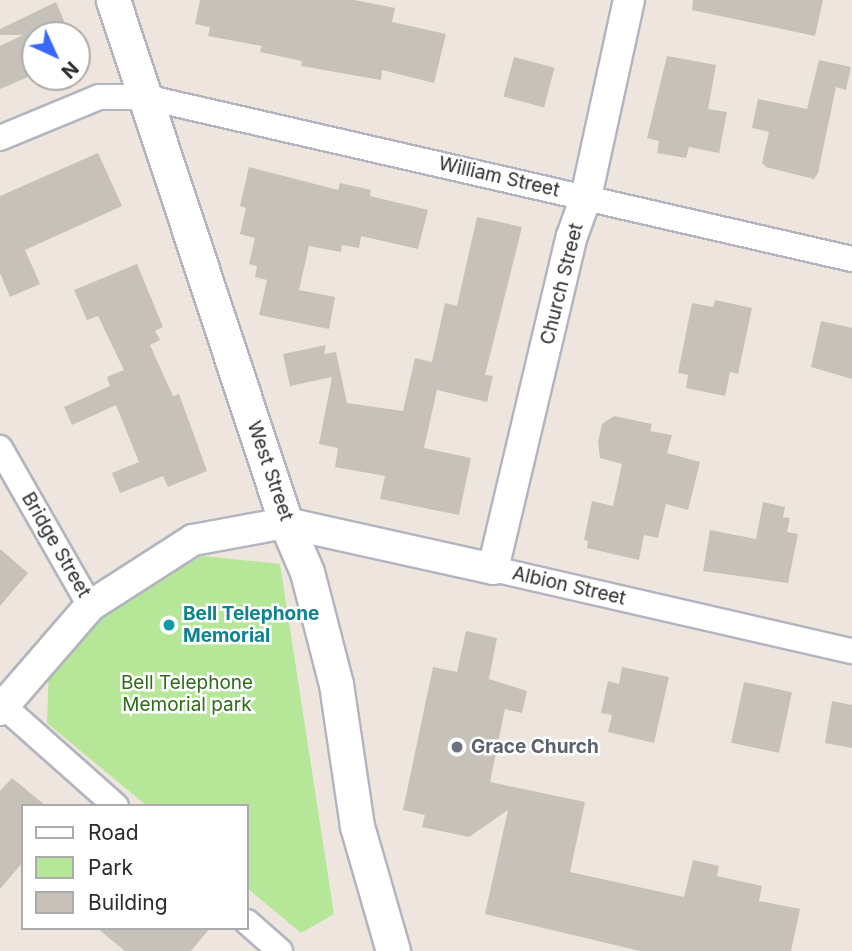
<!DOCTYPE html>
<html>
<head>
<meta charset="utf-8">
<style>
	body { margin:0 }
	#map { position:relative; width:852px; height:951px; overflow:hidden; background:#eee6de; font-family:Inter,sans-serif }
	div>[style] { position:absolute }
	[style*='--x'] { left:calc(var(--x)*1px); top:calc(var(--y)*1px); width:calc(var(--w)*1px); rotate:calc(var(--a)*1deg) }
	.green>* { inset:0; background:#b6e698 }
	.building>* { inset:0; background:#c6c1b9; transform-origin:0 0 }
	.roads { filter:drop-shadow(2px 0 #b2b5c0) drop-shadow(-2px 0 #b2b5c0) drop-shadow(0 2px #b2b5c0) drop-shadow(0 -2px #b2b5c0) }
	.minor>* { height:24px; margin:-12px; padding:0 12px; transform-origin:12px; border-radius:12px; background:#fff }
	.tertiary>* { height:30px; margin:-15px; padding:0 15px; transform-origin:15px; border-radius:15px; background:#fff }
	.secondary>* { height:33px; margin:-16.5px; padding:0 16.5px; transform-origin:16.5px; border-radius:16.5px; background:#fff }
	.dots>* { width:19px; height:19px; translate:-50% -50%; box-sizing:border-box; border:4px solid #fff; border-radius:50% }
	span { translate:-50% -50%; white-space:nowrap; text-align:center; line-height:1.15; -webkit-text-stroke:5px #fff; paint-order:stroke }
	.street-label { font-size:19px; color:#2c2c2c }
	.culture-label { font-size:19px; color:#0d838f; font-weight:700 }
	.left { translate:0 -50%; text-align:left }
	.park-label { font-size:19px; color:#2d6d17 }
	.worship-label { font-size:19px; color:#5b616d; font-weight:700 }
	.legend { position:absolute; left:21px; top:804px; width:228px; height:126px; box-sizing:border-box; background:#fff; border:2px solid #ababab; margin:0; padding:9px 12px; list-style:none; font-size:21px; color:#2c2c2c }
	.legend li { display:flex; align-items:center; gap:14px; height:35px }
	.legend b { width:35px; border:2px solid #ababab }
	.north { position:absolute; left:21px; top:21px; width:70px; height:70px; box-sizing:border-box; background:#fff; border:2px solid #ababab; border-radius:50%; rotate:135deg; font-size:19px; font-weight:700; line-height:28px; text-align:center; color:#2c2c2c }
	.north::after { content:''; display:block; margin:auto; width:24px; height:32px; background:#3967ff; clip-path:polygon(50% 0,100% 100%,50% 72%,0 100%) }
</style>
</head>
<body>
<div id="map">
	<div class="green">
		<i style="clip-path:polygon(202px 556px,280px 564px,334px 914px,301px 933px,247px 888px,247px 806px,147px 806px,47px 723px,49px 667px,102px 612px)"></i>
	</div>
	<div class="building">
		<i style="clip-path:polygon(200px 0,354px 0,395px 8px,392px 22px,446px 34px,434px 83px,382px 70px,381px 80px,301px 66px,302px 61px,260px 52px,262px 46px,208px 36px,210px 27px,195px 24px)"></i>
		<i style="clip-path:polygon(693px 0,823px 0,815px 36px,692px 10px)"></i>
		<i style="clip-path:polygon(56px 2px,70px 35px,35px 35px,35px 74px,0 89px,0 46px,23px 35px,0 35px,0 29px)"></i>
		<i style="clip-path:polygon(667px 56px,716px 65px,708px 109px,727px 112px,719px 153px,689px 147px,686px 158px,657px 153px,659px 141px,647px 138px)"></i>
		<i style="left:514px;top:57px;width:42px;height:41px;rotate:15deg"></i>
		<i style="clip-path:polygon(819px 60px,851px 67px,846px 90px,836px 87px,818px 173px,814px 179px,766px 167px,762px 163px,769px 132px,752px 128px,758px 99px,807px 109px)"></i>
		<i style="clip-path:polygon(98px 153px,122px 206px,25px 250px,40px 284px,10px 297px,0 273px,0 196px)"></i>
		<i style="clip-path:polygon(249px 167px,338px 190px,340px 183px,371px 190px,370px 196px,428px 210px,418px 249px,361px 236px,359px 248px,342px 245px,341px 252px,309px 246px,299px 290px,335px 297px,329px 329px,259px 315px,267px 280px,255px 277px,257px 266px,249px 264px,255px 238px,240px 234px,246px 208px,240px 206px)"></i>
		<i style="clip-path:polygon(477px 217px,522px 227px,485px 375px,493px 376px,487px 402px,437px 390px,424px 448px,471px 458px,459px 515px,380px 499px,385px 476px,335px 467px,338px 448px,319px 444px,332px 377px,290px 386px,283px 354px,326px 345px,324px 354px,336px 352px,347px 403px,403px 411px,415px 358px,432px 362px,445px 303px,457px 306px)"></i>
		<i style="clip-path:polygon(137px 264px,163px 327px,155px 331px,160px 340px,150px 345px,173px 396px,179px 394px,207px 471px,168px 487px,163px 476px,120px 493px,112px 473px,139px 462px,116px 405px,72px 425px,64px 407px,110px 386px,107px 377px,124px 370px,98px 316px,87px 320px,74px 290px)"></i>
		<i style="clip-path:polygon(715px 300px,752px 308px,738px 374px,730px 372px,725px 396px,686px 388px,688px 375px,678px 373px,692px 303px,713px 307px)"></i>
		<i style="clip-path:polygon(821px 321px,852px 328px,852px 379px,811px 367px)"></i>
		<i style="clip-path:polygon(614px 416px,652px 424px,650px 431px,672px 435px,667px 453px,700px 462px,688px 510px,666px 504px,658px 538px,644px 535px,639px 560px,587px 548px,588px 541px,584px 540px,592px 501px,613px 506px,622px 464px,600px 458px,598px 442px,602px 424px)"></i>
		<i style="clip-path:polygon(763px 502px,785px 507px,783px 517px,790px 518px,787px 532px,798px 534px,788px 583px,703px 571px,710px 530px,756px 539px)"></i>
		<i style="clip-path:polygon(0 549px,28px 573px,0 606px)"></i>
		<i style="clip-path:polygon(466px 631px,497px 638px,489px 679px,527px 691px,522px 713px,505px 709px,490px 782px,585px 802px,570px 872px,684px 897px,693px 860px,719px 866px,717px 876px,762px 886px,759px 901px,800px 909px,791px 951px,640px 951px,485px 914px,508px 810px,469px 837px,422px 827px,425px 815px,403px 810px,433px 667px,457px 672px)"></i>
		<i style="clip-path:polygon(622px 667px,669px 677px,654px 743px,608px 732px,612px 715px,601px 713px,608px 681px,619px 684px)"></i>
		<i style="left:744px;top:682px;width:49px;height:62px;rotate:12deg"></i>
		<i style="clip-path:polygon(832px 701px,852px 705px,852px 748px,825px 743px)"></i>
		<i style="clip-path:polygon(12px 778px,46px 806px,23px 806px,23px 862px,0 889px,0 791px)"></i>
		<i style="clip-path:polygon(97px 928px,210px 928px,191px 951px,125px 951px)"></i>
	</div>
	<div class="roads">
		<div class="minor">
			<i style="--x:0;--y:138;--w:107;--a:-22.5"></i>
			<i style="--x:99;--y:97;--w:46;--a:0"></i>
			<i style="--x:145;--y:97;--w:725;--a:12.91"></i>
			<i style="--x:0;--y:448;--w:182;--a:60.3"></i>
			<i style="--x:493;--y:569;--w:368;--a:12.9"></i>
			<i style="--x:0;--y:703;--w:155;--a:41.6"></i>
			<i style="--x:247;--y:922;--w:44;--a:41.3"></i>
		</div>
		<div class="tertiary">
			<i style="--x:0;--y:710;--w:138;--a:-49.1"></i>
			<i style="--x:90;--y:606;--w:122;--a:-32.7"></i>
			<i style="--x:193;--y:540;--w:95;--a:-10.4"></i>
			<i style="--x:286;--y:523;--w:212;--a:12.5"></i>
			<i style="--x:493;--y:569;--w:342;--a:-76.7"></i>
			<i style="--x:572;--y:236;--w:41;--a:-70.3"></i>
			<i style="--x:586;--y:197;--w:202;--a:-77.7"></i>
		</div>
		<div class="secondary">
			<i style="--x:113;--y:0;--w:551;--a:71.7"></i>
			<i style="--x:286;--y:523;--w:53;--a:66.8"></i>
			<i style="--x:307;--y:572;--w:116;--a:75.5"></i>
			<i style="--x:336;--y:684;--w:144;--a:81.6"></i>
			<i style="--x:357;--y:826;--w:130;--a:73.9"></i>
		</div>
	</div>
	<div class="dots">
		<i style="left:169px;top:625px;background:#0f9aa8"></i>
		<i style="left:457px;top:747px;background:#6b7280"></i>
	</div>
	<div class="street-label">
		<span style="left:499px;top:177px;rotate:13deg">William Street</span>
		<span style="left:562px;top:284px;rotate:-76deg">Church Street</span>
		<span style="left:270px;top:471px;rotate:71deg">West Street</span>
		<span style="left:56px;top:545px;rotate:60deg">Bridge Street</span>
		<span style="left:569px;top:586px;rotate:13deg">Albion Street</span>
	</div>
	<div class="culture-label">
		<span class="left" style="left:183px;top:625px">Bell Telephone<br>Memorial</span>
	</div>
	<div class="park-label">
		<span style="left:187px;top:694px">Bell Telephone<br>Memorial park</span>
	</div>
	<div class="worship-label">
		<span class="left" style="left:471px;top:747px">Grace Church</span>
	</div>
	<ul class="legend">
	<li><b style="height:9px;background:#fff"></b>Road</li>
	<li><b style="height:19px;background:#b6e698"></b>Park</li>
	<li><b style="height:19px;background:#c6c1b9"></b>Building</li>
	</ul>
	<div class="north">N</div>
</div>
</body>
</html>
